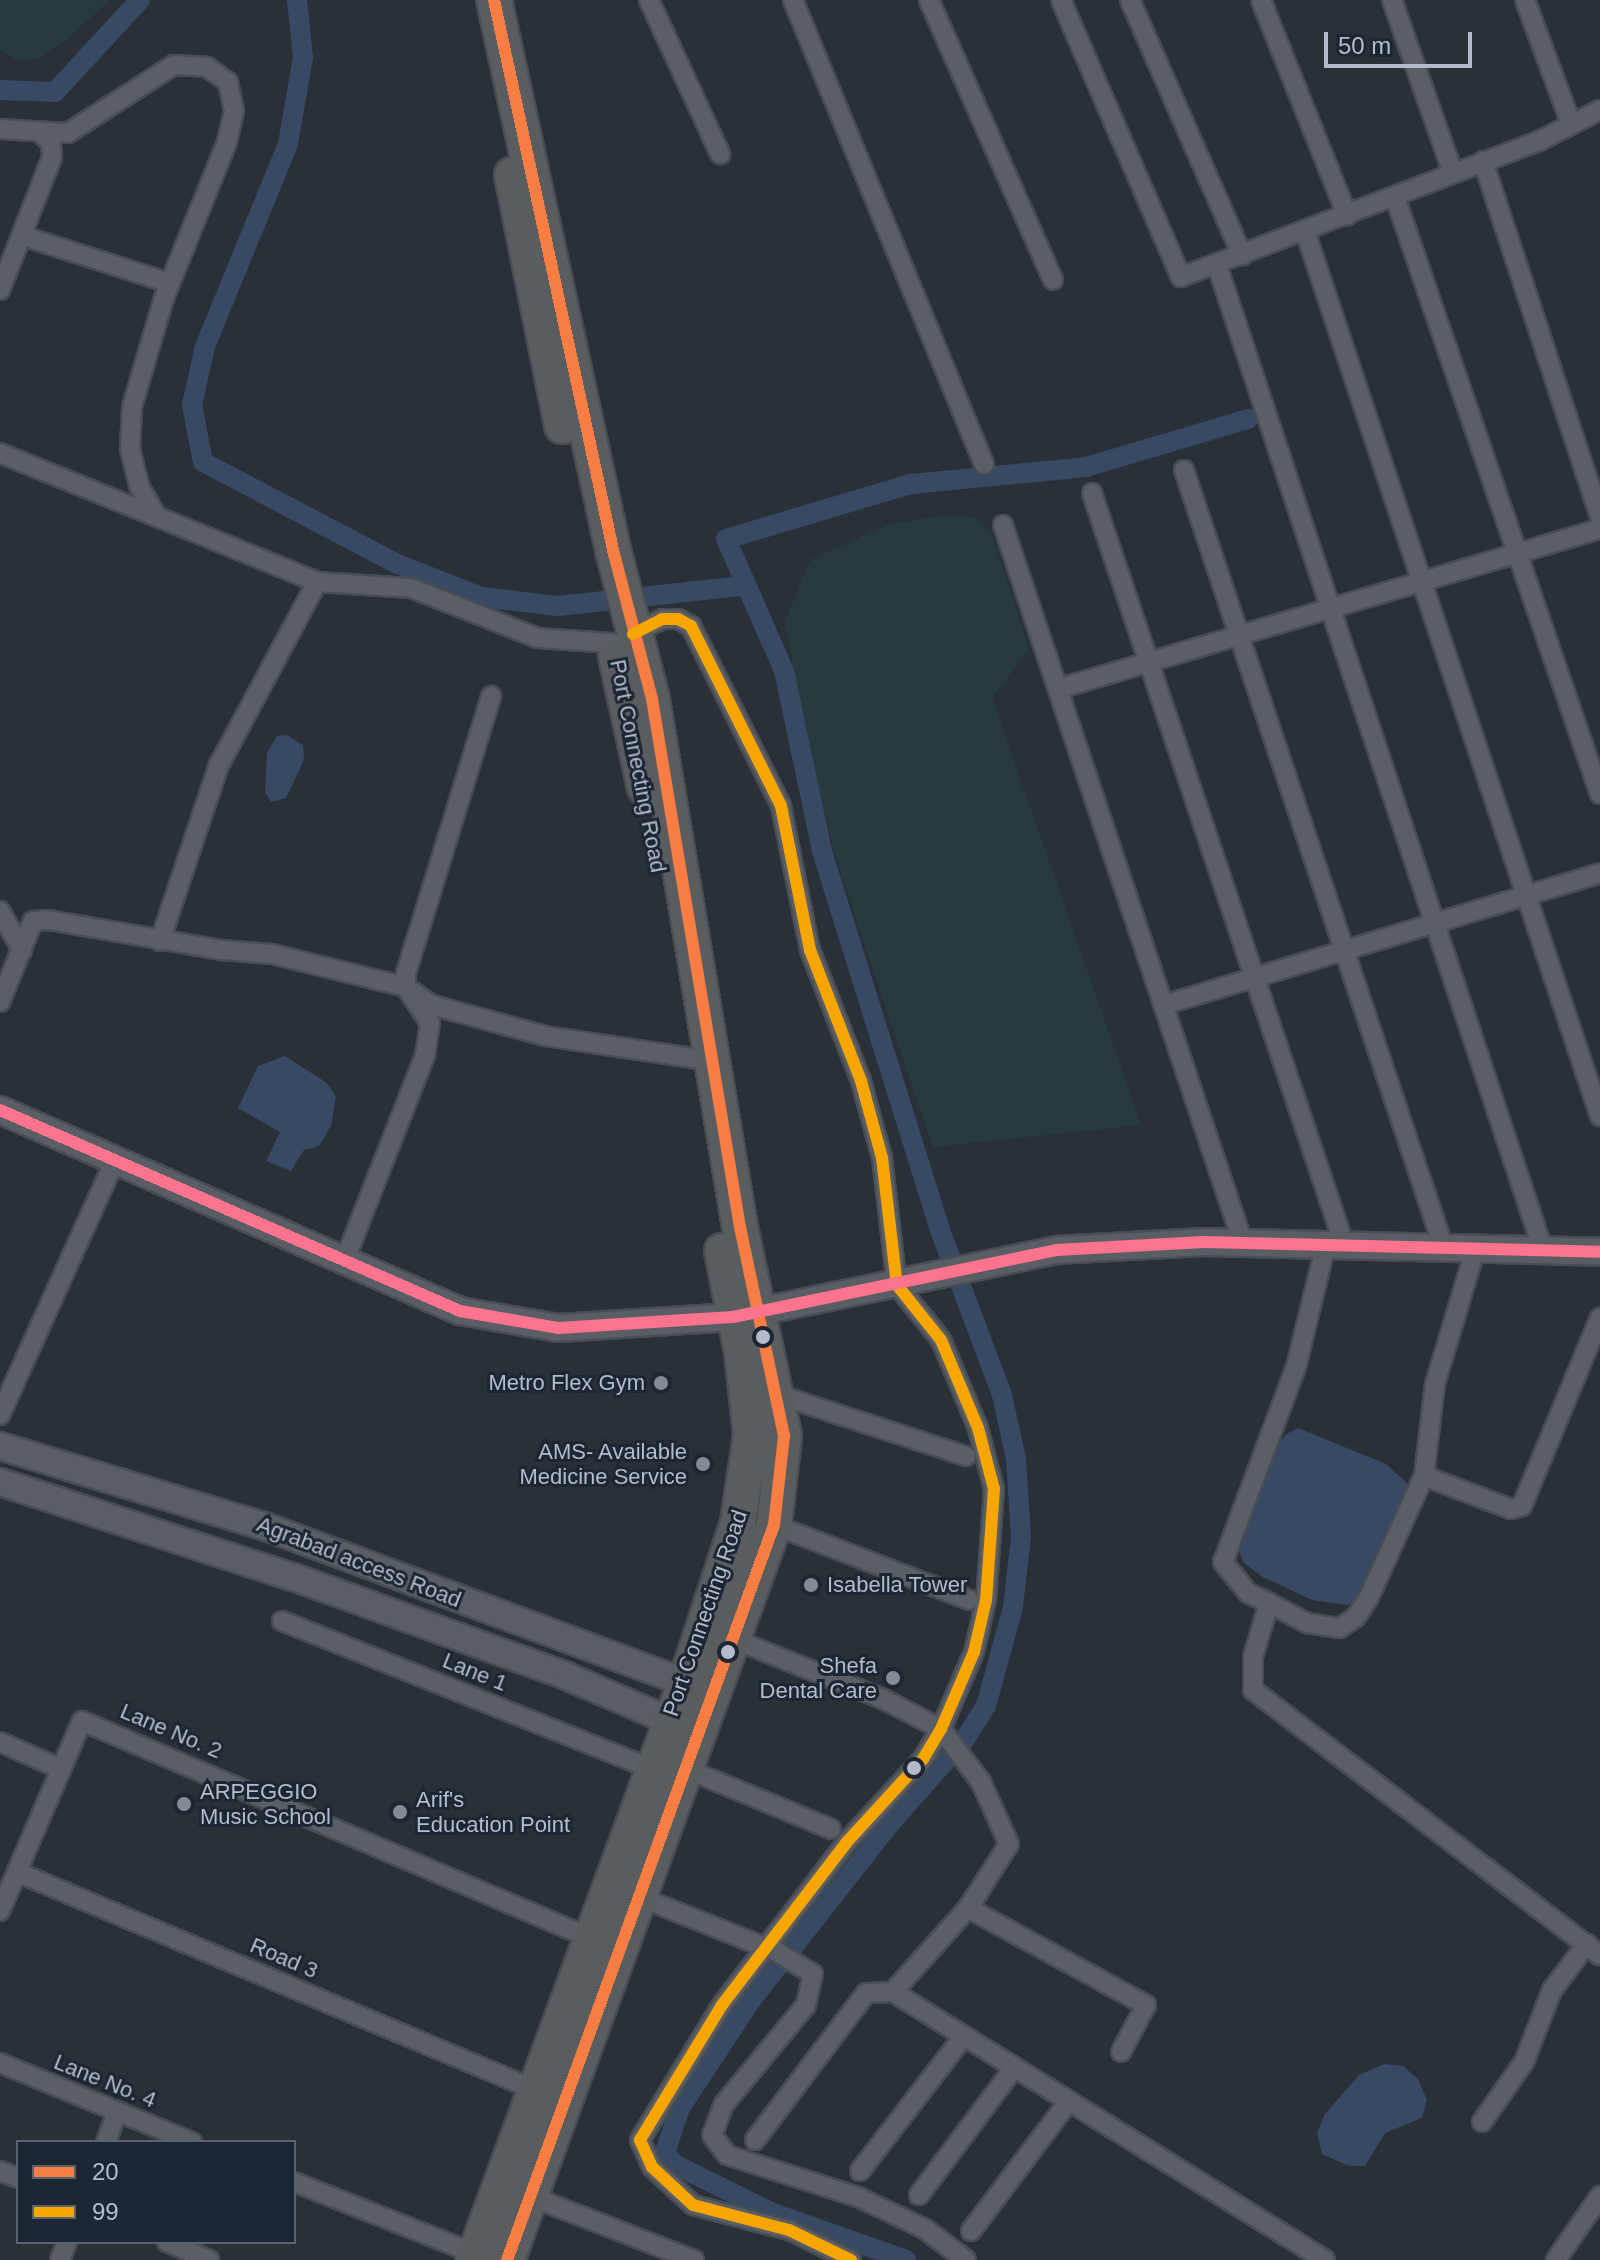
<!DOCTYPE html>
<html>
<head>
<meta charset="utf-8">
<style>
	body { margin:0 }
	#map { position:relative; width:1600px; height:2260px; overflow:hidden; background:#2a3038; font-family:Arial,sans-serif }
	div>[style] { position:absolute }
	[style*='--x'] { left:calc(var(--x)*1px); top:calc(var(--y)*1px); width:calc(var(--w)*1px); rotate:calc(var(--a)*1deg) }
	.green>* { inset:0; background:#273a3e }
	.water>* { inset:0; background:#384963 }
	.canal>* { height:20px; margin:-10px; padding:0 10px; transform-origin:10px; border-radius:10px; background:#384963 }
	.roads { filter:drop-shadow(2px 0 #484c53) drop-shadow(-2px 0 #484c53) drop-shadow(0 2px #484c53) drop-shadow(0 -2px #484c53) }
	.street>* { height:18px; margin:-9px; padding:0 9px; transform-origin:9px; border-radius:9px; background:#5a5e66 }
	.secondary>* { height:26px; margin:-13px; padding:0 13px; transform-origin:13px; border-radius:13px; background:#595d64 }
	.highway>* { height:34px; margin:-17px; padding:0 17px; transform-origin:17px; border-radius:17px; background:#5a5d60 }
	.bus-1>* { height:12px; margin:-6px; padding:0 6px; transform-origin:6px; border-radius:6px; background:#f77d43 }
	.bus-2>* { height:12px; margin:-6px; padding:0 6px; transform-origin:6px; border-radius:6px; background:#f7a600 }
	.bus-3>* { height:12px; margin:-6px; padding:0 6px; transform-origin:6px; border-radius:6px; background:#fc738d }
	.dots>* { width:22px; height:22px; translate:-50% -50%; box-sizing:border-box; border:4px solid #1d2633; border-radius:50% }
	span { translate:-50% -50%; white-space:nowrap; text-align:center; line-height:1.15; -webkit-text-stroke:6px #1d2633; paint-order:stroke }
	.street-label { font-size:22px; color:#b4bcc9 }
	.poi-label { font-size:22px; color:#b4bcc9 }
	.right { translate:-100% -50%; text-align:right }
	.left { translate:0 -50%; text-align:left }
	.legend { position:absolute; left:16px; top:2140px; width:280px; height:104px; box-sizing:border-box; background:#1d2633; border:2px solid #59626f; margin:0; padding:10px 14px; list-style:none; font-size:24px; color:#b4bcc9 }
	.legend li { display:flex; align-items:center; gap:16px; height:40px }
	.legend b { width:40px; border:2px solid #59626f }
	.scale { position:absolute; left:1324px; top:32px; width:148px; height:36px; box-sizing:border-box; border:4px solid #b4bcc9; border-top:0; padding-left:10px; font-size:24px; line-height:28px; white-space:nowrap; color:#b4bcc9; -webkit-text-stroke:6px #1d2633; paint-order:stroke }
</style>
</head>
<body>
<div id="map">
	<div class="green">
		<i style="clip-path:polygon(0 0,110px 0,65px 41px,36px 59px,18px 61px,0 50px)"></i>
		<i style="clip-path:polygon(941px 516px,974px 517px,993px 536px,1029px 649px,992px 698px,1141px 1125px,933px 1147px,838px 865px,812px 768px,785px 622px,810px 560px,889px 524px)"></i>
	</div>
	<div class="water">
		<i style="clip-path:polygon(287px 735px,303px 745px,304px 760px,286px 798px,271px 802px,265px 792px,267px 753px,277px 736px)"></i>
		<i style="clip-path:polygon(285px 1056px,327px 1083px,336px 1097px,331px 1126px,319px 1146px,304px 1150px,291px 1171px,266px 1161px,280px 1132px,238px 1108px,258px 1066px)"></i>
		<i style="clip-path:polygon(1298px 1428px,1386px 1464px,1408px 1484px,1359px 1598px,1348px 1605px,1312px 1600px,1261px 1576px,1243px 1562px,1238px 1547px,1272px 1456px,1285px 1435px)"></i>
		<i style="clip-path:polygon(1384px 2064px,1403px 2066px,1418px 2079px,1427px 2100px,1422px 2118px,1385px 2133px,1365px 2166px,1349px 2166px,1322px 2154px,1317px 2133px,1325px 2114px,1359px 2075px)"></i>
	</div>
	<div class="canal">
		<i style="--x:297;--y:0;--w:57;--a:84"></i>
		<i style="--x:303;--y:57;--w:88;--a:99.8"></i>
		<i style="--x:288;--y:144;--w:218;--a:112.3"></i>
		<i style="--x:205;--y:346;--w:60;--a:102.4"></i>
		<i style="--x:192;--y:405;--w:58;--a:79.1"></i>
		<i style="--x:203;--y:462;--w:217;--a:27.7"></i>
		<i style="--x:395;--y:563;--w:92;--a:21.6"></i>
		<i style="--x:481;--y:597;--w:78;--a:6.7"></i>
		<i style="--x:558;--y:606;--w:186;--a:-6.2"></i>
		<i style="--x:0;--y:90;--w:55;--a:2.1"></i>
		<i style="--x:55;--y:92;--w:125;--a:-47.3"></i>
		<i style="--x:906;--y:2260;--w:141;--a:-160.5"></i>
		<i style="--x:773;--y:2213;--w:110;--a:-153.7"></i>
		<i style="--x:674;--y:2164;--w:15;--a:-127"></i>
		<i style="--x:665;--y:2152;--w:46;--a:-71.2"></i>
		<i style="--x:680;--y:2108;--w:131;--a:-56.6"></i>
		<i style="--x:752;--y:1999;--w:228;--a:-51.8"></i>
		<i style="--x:893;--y:1820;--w:108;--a:-48.4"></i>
		<i style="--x:965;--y:1739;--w:39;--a:-58"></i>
		<i style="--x:986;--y:1706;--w:103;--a:-74.7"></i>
		<i style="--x:1013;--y:1607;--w:70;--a:-83.5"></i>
		<i style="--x:1021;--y:1537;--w:78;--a:-93.7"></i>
		<i style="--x:1016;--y:1459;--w:66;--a:-102.3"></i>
		<i style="--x:1002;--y:1395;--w:176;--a:-110.6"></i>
		<i style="--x:940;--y:1230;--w:397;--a:-107.3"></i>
		<i style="--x:822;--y:851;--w:184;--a:-101.9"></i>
		<i style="--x:784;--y:671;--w:144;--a:-113.7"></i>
		<i style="--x:726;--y:539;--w:193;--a:-16.6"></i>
		<i style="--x:911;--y:484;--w:176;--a:-5.5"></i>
		<i style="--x:1086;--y:467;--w:169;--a:-16.5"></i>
	</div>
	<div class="roads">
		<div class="street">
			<i style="--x:649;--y:0;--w:170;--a:65.2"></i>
			<i style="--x:793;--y:0;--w:502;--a:67.63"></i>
			<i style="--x:929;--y:0;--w:306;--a:66.1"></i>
			<i style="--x:1061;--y:0;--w:302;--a:66.6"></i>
			<i style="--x:1181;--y:277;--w:385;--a:-20.8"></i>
			<i style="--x:1541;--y:140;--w:66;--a:-27"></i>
			<i style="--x:1130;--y:0;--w:279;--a:66.3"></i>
			<i style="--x:1261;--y:0;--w:232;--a:68.2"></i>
			<i style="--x:1392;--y:0;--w:183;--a:70.6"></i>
			<i style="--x:1525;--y:0;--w:132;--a:69.6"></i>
			<i style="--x:0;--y:129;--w:68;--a:3.4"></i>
			<i style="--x:68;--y:133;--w:126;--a:-32.7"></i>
			<i style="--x:174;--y:65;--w:33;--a:3"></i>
			<i style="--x:207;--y:67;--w:26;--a:36"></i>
			<i style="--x:228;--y:82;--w:30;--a:78"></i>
			<i style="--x:234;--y:111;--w:32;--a:103"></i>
			<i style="--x:227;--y:142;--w:168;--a:112"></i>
			<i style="--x:164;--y:298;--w:114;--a:106.4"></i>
			<i style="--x:132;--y:407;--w:42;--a:92.7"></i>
			<i style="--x:130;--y:449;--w:38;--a:76"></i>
			<i style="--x:139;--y:486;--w:30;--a:60"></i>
			<i style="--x:1483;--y:161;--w:375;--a:71.8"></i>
			<i style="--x:1395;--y:197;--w:631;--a:71.05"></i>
			<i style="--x:1305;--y:231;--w:933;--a:71.57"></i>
			<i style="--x:23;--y:236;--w:153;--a:17.8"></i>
			<i style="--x:1217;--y:265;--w:1038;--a:71.69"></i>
			<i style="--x:0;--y:290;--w:143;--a:-68.6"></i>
			<i style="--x:52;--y:157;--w:14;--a:-94"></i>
			<i style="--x:51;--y:143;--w:13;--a:-135"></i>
			<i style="--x:0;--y:453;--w:342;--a:22.1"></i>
			<i style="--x:317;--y:582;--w:94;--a:3.7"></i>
			<i style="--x:411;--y:588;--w:136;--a:21.5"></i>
			<i style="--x:538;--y:638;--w:74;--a:3.9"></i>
			<i style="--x:1184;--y:470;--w:818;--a:71.54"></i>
			<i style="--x:1092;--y:493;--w:792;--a:71.45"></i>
			<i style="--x:1003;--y:525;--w:757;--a:71.52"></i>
			<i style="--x:633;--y:634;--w:33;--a:-27"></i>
			<i style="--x:662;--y:619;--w:16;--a:0"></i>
			<i style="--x:678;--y:619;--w:15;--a:28"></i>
			<i style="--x:691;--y:626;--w:201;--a:63.4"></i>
			<i style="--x:781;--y:806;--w:147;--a:78.6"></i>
			<i style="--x:810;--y:950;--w:141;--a:68.7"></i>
			<i style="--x:861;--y:1081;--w:80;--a:74.7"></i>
			<i style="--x:882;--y:1158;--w:128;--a:83.3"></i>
			<i style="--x:897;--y:1285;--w:70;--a:51.3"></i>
			<i style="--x:941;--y:1340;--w:95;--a:67.2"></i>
			<i style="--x:978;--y:1428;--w:63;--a:75.3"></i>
			<i style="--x:994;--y:1489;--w:111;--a:94.1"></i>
			<i style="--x:986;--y:1600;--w:53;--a:103"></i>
			<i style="--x:974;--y:1652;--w:84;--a:113.2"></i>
			<i style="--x:941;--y:1729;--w:35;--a:121"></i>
			<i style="--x:923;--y:1759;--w:113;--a:132.5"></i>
			<i style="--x:847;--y:1842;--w:205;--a:127.5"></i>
			<i style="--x:722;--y:2005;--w:158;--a:121.3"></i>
			<i style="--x:640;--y:2140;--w:30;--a:66"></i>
			<i style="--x:652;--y:2167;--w:56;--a:42.8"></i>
			<i style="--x:693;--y:2205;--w:99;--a:14.6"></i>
			<i style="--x:789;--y:2230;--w:69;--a:25.8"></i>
			<i style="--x:1061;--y:688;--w:562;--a:-16.44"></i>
			<i style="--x:0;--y:911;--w:45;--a:60.6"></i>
			<i style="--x:160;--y:941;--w:186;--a:-71.5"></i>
			<i style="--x:219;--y:765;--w:208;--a:-61.8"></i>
			<i style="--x:0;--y:1002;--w:87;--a:-67.8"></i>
			<i style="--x:33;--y:921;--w:15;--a:-4"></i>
			<i style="--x:48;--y:920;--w:177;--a:9.8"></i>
			<i style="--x:222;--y:950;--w:50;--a:4.6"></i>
			<i style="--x:272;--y:954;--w:138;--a:13.8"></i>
			<i style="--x:406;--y:987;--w:32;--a:35"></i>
			<i style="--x:432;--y:1005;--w:117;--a:15.3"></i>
			<i style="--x:545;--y:1036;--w:150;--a:8.5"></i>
			<i style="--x:1167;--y:1004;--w:452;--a:-16.8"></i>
			<i style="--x:1326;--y:1244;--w:127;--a:103.7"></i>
			<i style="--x:1296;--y:1367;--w:208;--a:110.5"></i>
			<i style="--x:1223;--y:1562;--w:40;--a:51"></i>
			<i style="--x:1248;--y:1593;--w:23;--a:25"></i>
			<i style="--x:1269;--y:1603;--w:56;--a:106.5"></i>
			<i style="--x:1253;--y:1657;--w:33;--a:90"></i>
			<i style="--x:1253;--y:1690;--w:437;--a:37.4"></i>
			<i style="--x:346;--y:1257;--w:217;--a:-68.6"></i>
			<i style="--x:425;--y:1055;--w:32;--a:-81"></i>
			<i style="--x:430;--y:1023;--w:43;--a:-123.7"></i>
			<i style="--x:406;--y:987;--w:14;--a:-90"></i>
			<i style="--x:406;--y:973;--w:290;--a:-72.9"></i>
			<i style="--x:776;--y:1394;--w:200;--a:18.1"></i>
			<i style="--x:0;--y:1415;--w:277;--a:-65.7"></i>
			<i style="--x:1424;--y:1476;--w:93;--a:20.8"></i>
			<i style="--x:1511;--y:1509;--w:11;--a:-15"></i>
			<i style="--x:1522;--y:1506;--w:204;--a:-67.5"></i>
			<i style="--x:774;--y:1525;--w:209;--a:21"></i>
			<i style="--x:1269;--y:1603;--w:43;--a:27.8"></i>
			<i style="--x:1307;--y:1623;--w:33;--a:9"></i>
			<i style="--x:1340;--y:1628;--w:19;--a:-35"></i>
			<i style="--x:1356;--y:1617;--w:24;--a:-57"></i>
			<i style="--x:1369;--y:1597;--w:133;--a:-65.6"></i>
			<i style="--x:1424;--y:1476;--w:93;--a:-83.2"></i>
			<i style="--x:1435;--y:1384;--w:143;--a:-73.3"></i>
			<i style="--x:282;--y:1621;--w:396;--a:21.8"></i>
			<i style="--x:733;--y:1639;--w:162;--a:21.8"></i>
			<i style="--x:883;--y:1699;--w:65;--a:27.3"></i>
			<i style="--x:941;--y:1729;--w:66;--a:53"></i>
			<i style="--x:981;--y:1782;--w:68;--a:65.7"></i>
			<i style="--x:1009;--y:1844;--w:76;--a:122.6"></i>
			<i style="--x:968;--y:1908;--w:203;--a:28.6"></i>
			<i style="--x:1146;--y:2005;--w:53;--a:118"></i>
			<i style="--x:0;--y:1742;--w:67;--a:23.9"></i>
			<i style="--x:684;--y:1768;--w:159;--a:22.5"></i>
			<i style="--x:17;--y:1872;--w:560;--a:22.81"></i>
			<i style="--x:637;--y:1896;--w:151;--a:21.8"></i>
			<i style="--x:777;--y:1952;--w:42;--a:31.4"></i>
			<i style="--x:813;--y:1974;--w:32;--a:103"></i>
			<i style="--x:806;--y:2005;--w:129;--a:129.6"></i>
			<i style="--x:724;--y:2104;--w:33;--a:111"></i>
			<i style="--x:712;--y:2135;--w:25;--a:53"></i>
			<i style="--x:727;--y:2155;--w:138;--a:17.8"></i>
			<i style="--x:858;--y:2197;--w:74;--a:25.5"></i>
			<i style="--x:925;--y:2229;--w:51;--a:37.1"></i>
			<i style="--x:968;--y:1908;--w:113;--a:131.8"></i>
			<i style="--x:893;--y:1992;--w:508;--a:31.81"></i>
			<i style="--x:0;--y:1911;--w:207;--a:-66.7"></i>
			<i style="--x:82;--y:1721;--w:550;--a:23.12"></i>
			<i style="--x:0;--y:2063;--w:208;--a:22.4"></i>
			<i style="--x:1482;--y:2122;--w:73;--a:-55"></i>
			<i style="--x:1524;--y:2062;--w:77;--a:-68.7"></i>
			<i style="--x:1552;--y:1990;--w:58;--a:-52.7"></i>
			<i style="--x:755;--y:2140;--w:184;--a:-52.9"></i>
			<i style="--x:866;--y:1993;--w:27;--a:-2"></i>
			<i style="--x:106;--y:2142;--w:32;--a:-70"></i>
			<i style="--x:0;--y:2171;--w:19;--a:21"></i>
			<i style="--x:860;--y:2171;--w:170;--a:-52.4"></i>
			<i style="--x:294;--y:2182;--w:196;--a:21.6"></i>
			<i style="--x:919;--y:2195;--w:159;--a:-53.2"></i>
			<i style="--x:532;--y:2197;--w:174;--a:21.3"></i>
			<i style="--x:971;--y:2231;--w:163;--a:-53"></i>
			<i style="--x:167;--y:2242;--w:46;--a:23.2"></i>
			<i style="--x:60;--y:2260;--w:19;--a:-69"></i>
			<i style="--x:1556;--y:2260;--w:78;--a:-55.5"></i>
		</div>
		<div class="secondary">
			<i style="--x:0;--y:1110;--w:502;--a:23.6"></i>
			<i style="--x:460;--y:1311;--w:99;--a:9.8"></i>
			<i style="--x:558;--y:1328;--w:175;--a:-3.6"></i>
			<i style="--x:733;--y:1317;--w:330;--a:-11.7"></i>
			<i style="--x:1056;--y:1250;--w:148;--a:-3.1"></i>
			<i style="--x:1204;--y:1242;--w:396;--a:1.4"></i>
			<i style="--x:0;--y:1446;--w:276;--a:16.9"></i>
			<i style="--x:264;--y:1526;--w:468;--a:20.4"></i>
			<i style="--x:0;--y:1482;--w:311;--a:18"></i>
			<i style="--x:296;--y:1578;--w:287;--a:19.9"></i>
			<i style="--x:566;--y:1676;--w:132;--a:23.3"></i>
		</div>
		<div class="highway">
			<i style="--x:494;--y:0;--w:567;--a:77.78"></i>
			<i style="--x:614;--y:554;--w:150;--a:75.3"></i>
			<i style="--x:652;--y:699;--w:535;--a:80.54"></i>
			<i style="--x:740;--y:1227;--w:214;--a:78.1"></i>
			<i style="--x:784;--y:1436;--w:90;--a:96.4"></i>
			<i style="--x:774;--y:1525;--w:782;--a:109.96"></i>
			<i style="--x:512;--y:175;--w:256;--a:78.7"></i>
			<i style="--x:616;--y:656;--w:135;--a:77.6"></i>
			<i style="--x:473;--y:2260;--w:614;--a:-69.79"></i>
			<i style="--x:685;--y:1684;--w:169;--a:-71.8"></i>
			<i style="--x:738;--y:1523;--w:89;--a:-81.6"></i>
			<i style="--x:751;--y:1435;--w:83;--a:-96.2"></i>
			<i style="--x:742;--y:1352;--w:103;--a:-101.2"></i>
		</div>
	</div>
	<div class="bus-1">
		<i style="--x:494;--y:0;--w:567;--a:77.78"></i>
		<i style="--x:614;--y:554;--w:150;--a:75.3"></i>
		<i style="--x:652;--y:699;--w:535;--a:80.54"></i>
		<i style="--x:740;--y:1227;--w:214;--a:78.1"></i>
		<i style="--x:784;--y:1436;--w:90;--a:96.4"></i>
		<i style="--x:774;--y:1525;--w:782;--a:109.96"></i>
	</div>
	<div class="bus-2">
		<i style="--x:633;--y:634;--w:33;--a:-27"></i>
		<i style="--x:662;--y:619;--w:16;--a:0"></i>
		<i style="--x:678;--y:619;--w:15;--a:28"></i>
		<i style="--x:691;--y:626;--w:201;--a:63.4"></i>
		<i style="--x:781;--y:806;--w:147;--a:78.6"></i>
		<i style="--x:810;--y:950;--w:141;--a:68.7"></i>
		<i style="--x:861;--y:1081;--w:80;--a:74.7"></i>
		<i style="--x:882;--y:1158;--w:128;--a:83.3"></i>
		<i style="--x:897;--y:1285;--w:70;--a:51.3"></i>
		<i style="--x:941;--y:1340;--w:95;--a:67.2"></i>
		<i style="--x:978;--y:1428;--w:63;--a:75.3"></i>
		<i style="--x:994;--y:1489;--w:111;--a:94.1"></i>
		<i style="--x:986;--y:1600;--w:53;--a:103"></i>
		<i style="--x:974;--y:1652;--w:84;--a:113.2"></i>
		<i style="--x:941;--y:1729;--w:35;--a:121"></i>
		<i style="--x:923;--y:1759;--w:113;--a:132.5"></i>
		<i style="--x:847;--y:1842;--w:205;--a:127.5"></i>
		<i style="--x:722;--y:2005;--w:158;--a:121.3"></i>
		<i style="--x:640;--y:2140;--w:30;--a:66"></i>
		<i style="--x:652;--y:2167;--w:56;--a:42.8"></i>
		<i style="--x:693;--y:2205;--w:99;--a:14.6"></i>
		<i style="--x:789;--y:2230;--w:69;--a:25.8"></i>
	</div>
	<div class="bus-3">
		<i style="--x:0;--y:1110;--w:502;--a:23.6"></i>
		<i style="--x:460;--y:1311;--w:99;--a:9.8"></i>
		<i style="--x:558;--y:1328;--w:175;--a:-3.6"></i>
		<i style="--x:733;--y:1317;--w:330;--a:-11.7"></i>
		<i style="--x:1056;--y:1250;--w:148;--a:-3.1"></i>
		<i style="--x:1204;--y:1242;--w:396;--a:1.4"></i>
	</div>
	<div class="dots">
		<i style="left:763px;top:1337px;background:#b4bcc9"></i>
		<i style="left:661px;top:1383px;background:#848b96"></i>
		<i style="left:703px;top:1464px;background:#848b96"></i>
		<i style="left:811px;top:1585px;background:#848b96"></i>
		<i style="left:728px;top:1652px;background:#b4bcc9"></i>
		<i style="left:893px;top:1678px;background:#848b96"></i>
		<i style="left:914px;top:1768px;background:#b4bcc9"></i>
		<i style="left:184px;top:1804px;background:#848b96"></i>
		<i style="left:400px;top:1812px;background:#848b96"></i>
	</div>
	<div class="street-label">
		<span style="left:638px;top:766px;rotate:79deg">Port Connecting Road</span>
		<span style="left:359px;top:1562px;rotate:21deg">Agrabad access Road</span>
		<span style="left:705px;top:1613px;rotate:-71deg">Port Connecting Road</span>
		<span style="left:475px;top:1672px;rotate:22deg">Lane 1</span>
		<span style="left:171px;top:1731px;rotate:23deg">Lane No. 2</span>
		<span style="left:284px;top:1958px;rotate:23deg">Road 3</span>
		<span style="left:105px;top:2081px;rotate:22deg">Lane No. 4</span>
	</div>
	<div class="poi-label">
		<span class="right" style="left:645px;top:1383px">Metro Flex Gym</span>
		<span class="right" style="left:687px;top:1464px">AMS- Available<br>Medicine Service</span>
		<span class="left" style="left:827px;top:1585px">Isabella Tower</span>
		<span class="right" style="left:877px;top:1678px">Shefa<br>Dental Care</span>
		<span class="left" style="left:200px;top:1804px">ARPEGGIO<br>Music School</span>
		<span class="left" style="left:416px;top:1812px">Arif's<br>Education Point</span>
	</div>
	<ul class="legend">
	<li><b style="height:10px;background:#f77d43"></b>20</li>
	<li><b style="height:10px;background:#f7a600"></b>99</li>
	</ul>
	<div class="scale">50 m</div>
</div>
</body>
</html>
